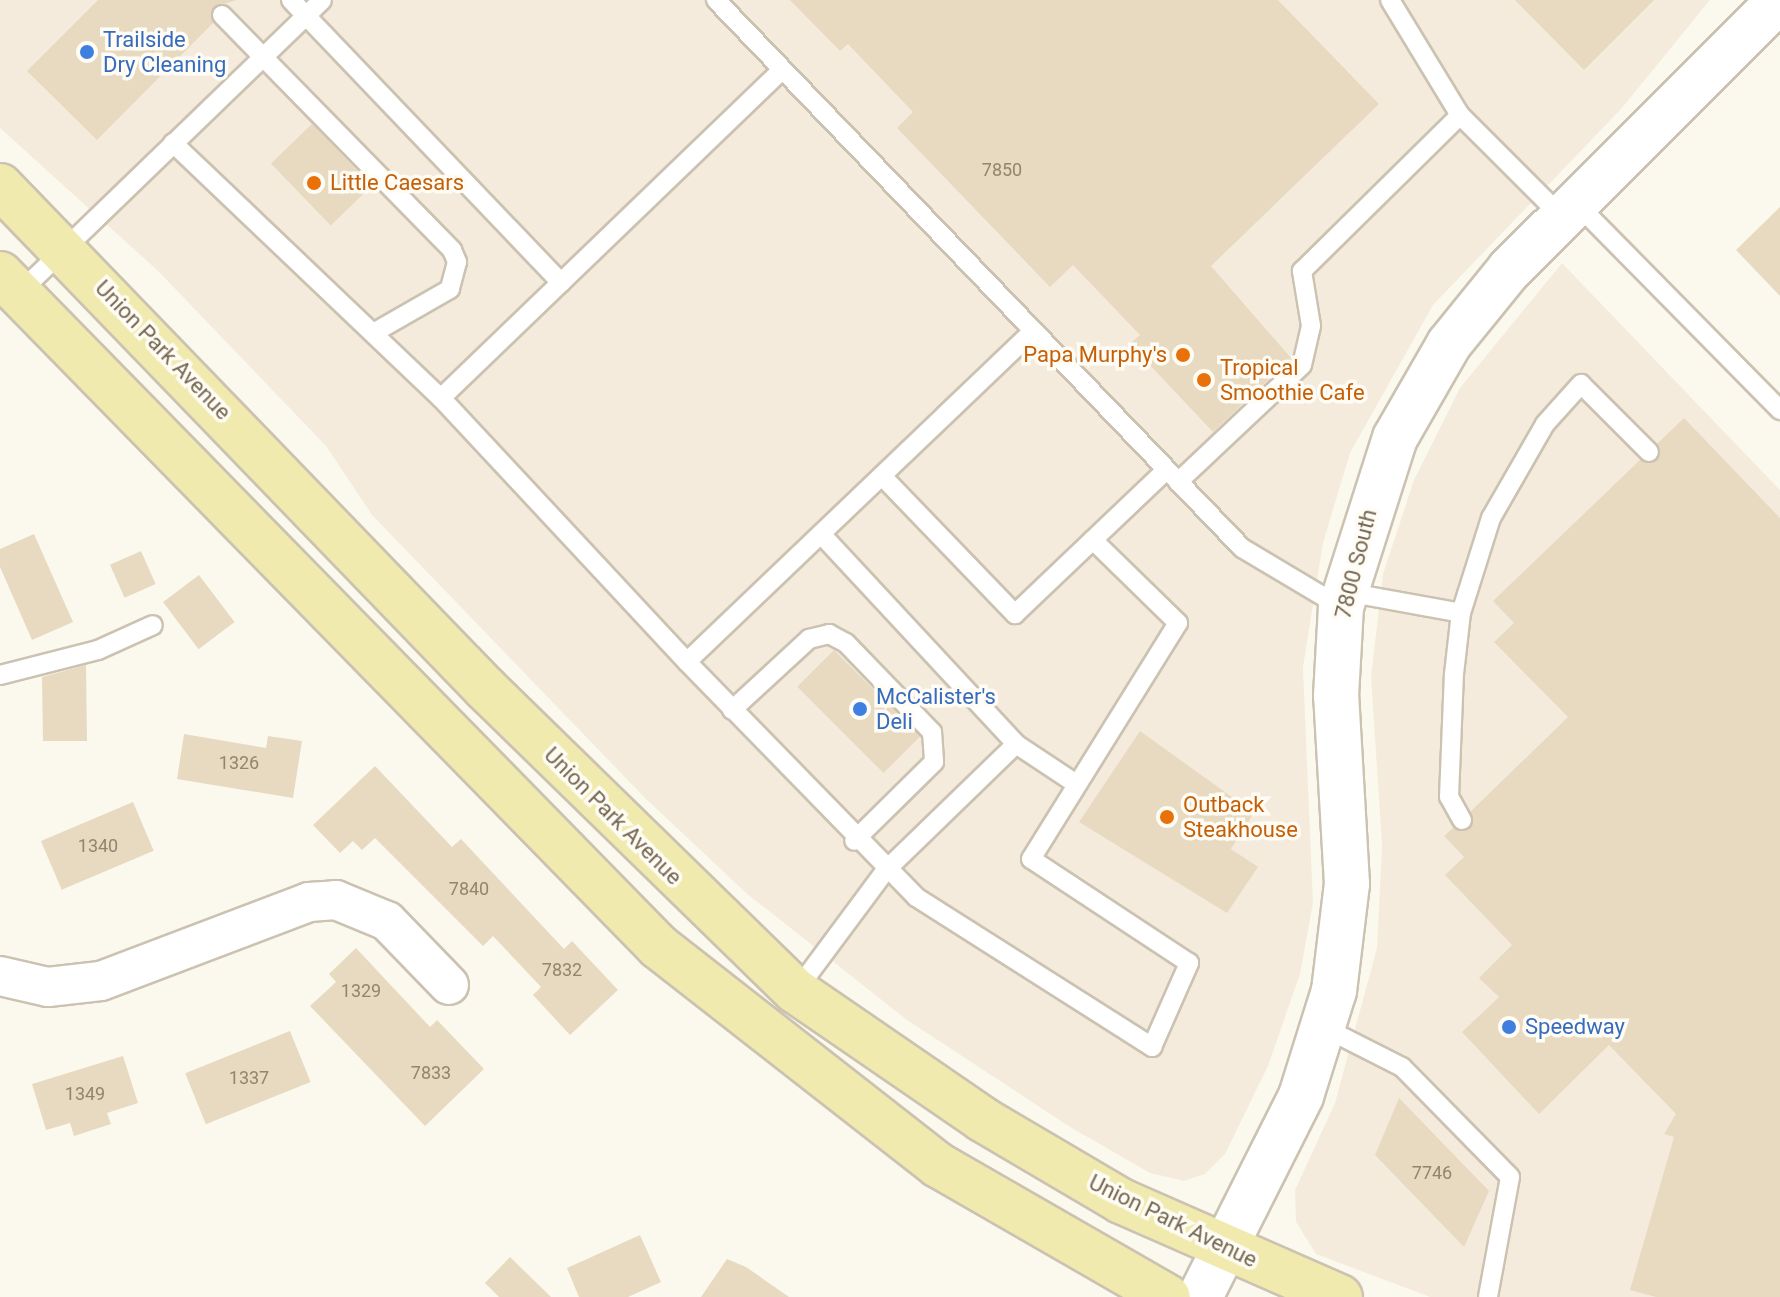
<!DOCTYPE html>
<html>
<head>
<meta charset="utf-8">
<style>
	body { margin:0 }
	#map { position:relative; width:1780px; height:1297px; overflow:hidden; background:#fbf9ed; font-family:Roboto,sans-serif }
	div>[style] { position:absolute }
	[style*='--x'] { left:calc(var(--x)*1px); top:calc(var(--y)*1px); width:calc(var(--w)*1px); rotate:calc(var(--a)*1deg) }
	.commercial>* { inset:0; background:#f5ebdd }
	.building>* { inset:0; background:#e7dac1; transform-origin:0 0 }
	.roads { filter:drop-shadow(2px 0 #cbc2b1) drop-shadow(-2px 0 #cbc2b1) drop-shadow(0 2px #cbc2b1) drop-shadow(0 -2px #cbc2b1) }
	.service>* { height:18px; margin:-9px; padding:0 9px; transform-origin:9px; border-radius:9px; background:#fff }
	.minor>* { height:38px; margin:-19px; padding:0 19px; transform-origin:19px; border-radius:19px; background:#fff }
	.secondary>* { height:44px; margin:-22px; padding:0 22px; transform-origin:22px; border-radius:22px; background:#fff }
	.primary>* { height:44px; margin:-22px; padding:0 22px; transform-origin:22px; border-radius:22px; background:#f1eaae }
	.dots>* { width:22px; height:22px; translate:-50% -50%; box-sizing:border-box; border:4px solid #fefcf4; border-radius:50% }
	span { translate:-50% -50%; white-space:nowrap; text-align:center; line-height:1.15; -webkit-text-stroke:7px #fefcf4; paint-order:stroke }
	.number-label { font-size:18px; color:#92846e }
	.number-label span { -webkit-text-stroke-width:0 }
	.shop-label { font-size:22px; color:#366cbe }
	.left { translate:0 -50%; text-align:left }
	.food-label { font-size:22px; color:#c56008 }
	.right { translate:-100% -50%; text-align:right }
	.street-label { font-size:22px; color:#756752 }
</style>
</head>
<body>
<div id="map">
	<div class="commercial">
		<i style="clip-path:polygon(0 0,1710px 0,1622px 108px,1433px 305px,1350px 453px,1323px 543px,1303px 667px,1313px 903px,1300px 974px,1268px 1066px,1225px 1154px,1205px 1174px,1184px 1181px,1150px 1173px,1070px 1127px,907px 1020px,746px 893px,645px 798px,372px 515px,326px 446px,158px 271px,0 128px)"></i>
		<i style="clip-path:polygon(1562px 263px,1780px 490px,1780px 1297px,1430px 1297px,1316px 1254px,1296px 1222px,1295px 1190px,1335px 1103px,1377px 948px,1382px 845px,1371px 677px,1383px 574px,1414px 480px,1460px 388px)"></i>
	</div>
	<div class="building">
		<i style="clip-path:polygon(98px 0,237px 0,213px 7px,213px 23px,97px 140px,27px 71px)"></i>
		<i style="clip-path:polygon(790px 0,1278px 0,1379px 104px,1211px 266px,1291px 358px,1213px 432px,1130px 344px,1140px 335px,1073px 265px,1050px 287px,897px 128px,913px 112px,848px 44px,840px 51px)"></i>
		<i style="clip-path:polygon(1515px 0,1654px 0,1584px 70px)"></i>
		<i style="left:312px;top:124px;width:86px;height:57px;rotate:46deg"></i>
		<i style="clip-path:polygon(1780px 207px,1780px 296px,1736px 250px)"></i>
		<i style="clip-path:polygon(1684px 418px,1780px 518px,1780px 1297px,1656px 1297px,1630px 1290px,1674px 1137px,1664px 1134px,1676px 1114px,1609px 1045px,1539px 1114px,1462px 1032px,1499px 997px,1479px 978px,1512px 945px,1445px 875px,1464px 857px,1444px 836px,1453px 828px,1469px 830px,1471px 811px,1568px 717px,1494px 642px,1514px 623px,1493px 601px,1640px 460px,1657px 461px,1657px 444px)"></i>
		<i style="clip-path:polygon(34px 534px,73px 622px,32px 640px,0 567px,0 549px)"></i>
		<i style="left:141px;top:551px;width:36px;height:34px;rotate:66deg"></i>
		<i style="left:199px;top:575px;width:59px;height:45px;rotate:53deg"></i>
		<i style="left:834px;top:650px;width:122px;height:52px;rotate:45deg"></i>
		<i style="clip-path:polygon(86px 665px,87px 741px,43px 741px,42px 677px)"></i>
		<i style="clip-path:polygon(1140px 731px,1254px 813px,1231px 849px,1258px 867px,1227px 913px,1079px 822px)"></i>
		<i style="clip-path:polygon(184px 734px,266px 748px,268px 736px,302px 741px,293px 798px,177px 779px)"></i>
		<i style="clip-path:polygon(375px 766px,452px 847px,461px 839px,564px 949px,572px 941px,618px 990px,570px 1035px,533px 995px,541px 987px,493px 936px,483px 946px,375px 838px,362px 850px,353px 841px,340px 853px,313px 825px)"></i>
		<i style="left:133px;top:802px;width:53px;height:100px;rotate:67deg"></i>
		<i style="clip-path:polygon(356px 948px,430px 1027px,437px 1020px,484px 1069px,425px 1126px,310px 1006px,336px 982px,329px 974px)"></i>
		<i style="left:290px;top:1031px;width:55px;height:113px;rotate:68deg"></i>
		<i style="clip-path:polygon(123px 1056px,138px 1103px,107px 1113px,111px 1124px,74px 1136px,70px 1123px,46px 1130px,32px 1084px)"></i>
		<i style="clip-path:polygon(1399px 1098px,1489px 1191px,1464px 1247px,1375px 1155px)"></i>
		<i style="clip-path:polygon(640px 1235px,661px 1282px,628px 1297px,579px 1297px,567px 1268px)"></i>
		<i style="clip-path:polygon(510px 1257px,551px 1297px,499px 1297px,485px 1283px)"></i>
		<i style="clip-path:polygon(727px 1259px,746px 1267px,789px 1297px,701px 1297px)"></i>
	</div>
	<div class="roads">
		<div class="service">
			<i style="--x:291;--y:0;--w:391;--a:46.3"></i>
			<i style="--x:716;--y:0;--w:760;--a:46.17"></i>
			<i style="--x:1242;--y:548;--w:115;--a:30.8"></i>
			<i style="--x:1390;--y:0;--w:135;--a:58.7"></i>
			<i style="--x:1460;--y:115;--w:144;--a:45"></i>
			<i style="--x:222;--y:15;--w:329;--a:45.6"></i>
			<i style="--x:452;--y:250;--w:13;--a:67"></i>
			<i style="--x:457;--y:262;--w:28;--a:105"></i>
			<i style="--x:450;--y:289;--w:86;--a:150.2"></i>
			<i style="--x:173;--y:143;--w:370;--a:43.6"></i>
			<i style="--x:441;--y:398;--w:361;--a:47"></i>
			<i style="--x:1576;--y:203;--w:291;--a:45.4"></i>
			<i style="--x:19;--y:293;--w:421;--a:-44"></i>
			<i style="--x:1032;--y:332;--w:477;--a:136.3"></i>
			<i style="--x:687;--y:662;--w:328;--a:45.7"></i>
			<i style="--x:916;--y:897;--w:280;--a:32.4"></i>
			<i style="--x:1152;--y:1047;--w:92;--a:-66.2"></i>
			<i style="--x:1189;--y:963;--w:189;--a:-146.6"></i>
			<i style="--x:1031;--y:859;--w:278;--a:-58.1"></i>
			<i style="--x:1178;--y:623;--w:119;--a:-135.7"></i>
			<i style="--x:441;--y:398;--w:473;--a:-43.9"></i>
			<i style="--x:882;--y:476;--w:192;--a:46.1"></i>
			<i style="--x:1015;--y:614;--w:209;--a:-43.6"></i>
			<i style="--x:1178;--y:482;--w:170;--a:-43.3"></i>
			<i style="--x:1302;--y:365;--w:40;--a:-77"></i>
			<i style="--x:1311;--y:326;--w:56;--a:-99.3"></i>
			<i style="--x:1302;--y:271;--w:222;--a:-44.6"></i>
			<i style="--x:821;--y:534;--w:287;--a:47.1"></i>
			<i style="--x:1016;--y:744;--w:71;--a:33.5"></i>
			<i style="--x:1346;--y:592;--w:117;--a:10.3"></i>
			<i style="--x:0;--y:675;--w:101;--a:-14.3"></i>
			<i style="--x:98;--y:650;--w:60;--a:-24.4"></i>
			<i style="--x:732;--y:710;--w:105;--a:-42.7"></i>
			<i style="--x:809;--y:639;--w:21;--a:-14"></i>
			<i style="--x:829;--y:634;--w:19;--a:28"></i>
			<i style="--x:846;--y:643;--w:124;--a:46"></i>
			<i style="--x:932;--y:732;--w:30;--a:86"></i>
			<i style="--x:934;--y:762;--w:112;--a:135.4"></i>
			<i style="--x:1462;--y:820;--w:26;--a:-119"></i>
			<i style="--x:1449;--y:797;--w:123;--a:-87.7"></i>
			<i style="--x:1454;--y:674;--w:61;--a:-83.5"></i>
			<i style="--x:1461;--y:613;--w:100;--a:-72.5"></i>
			<i style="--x:1491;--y:518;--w:108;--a:-60.1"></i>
			<i style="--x:1545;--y:424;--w:54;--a:-48"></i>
			<i style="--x:1581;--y:384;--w:96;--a:45"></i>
			<i style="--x:796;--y:991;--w:149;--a:-53.4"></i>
			<i style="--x:885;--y:871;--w:182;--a:-44.1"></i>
			<i style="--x:1325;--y:1028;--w:86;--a:26.9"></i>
			<i style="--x:1402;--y:1067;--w:154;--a:45.5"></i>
			<i style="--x:1510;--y:1177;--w:122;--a:100.4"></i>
		</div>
		<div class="minor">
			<i style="--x:0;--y:976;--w:49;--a:12.9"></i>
			<i style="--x:48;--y:987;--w:53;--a:-6.5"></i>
			<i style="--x:101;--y:981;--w:222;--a:-20.8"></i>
			<i style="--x:309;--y:902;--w:27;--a:-4"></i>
			<i style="--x:336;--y:900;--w:55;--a:22.4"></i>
			<i style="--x:387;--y:921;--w:89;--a:45.9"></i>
		</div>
		<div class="secondary">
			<i style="--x:1200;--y:1297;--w:225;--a:-63.3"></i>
			<i style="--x:1301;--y:1096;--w:110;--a:-72.6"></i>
			<i style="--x:1334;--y:991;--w:108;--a:-83.1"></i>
			<i style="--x:1347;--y:884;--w:188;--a:-93.3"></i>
			<i style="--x:1336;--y:696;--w:89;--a:-86.8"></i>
			<i style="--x:1341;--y:607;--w:177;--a:-72.3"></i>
			<i style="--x:1395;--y:438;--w:108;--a:-60.1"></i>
			<i style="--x:1449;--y:344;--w:97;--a:-50.9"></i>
			<i style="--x:1510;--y:269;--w:381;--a:-44.9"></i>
		</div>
		<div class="primary">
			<i style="--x:0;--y:186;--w:698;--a:45.99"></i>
			<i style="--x:485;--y:688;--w:434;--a:44.3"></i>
			<i style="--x:796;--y:991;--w:226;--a:34.5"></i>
			<i style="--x:982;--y:1119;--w:161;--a:30.5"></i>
			<i style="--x:1121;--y:1201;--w:239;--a:23.7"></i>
			<i style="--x:0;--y:274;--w:942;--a:45.6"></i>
			<i style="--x:659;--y:947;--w:354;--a:38"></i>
			<i style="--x:938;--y:1165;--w:265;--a:29.9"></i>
		</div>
	</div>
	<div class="dots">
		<i style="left:87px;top:52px;background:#3f7fe0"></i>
		<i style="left:314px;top:183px;background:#e8710a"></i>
		<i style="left:1183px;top:355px;background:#e8710a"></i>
		<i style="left:1204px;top:380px;background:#e8710a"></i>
		<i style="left:860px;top:709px;background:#3f7fe0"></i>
		<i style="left:1167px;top:817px;background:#e8710a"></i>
		<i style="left:1509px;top:1027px;background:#3f7fe0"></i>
	</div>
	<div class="number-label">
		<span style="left:1002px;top:170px">7850</span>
		<span style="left:239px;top:763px">1326</span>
		<span style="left:98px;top:846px">1340</span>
		<span style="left:469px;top:889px">7840</span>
		<span style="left:562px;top:970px">7832</span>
		<span style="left:361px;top:991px">1329</span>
		<span style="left:431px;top:1073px">7833</span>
		<span style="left:249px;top:1078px">1337</span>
		<span style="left:85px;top:1094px">1349</span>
		<span style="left:1432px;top:1173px">7746</span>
	</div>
	<div class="shop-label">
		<span class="left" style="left:103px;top:52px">Trailside<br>Dry Cleaning</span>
		<span class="left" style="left:876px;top:709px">McCalister's<br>Deli</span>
		<span class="left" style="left:1525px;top:1027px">Speedway</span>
	</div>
	<div class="food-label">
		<span class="left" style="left:330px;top:183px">Little Caesars</span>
		<span class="right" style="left:1167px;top:355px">Papa Murphy's</span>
		<span class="left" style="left:1220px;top:380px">Tropical<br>Smoothie Cafe</span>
		<span class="left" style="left:1183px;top:817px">Outback<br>Steakhouse</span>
	</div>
	<div class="street-label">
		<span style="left:163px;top:350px;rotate:46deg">Union Park Avenue</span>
		<span style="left:1356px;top:564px;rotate:-76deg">7800 South</span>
		<span style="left:613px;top:816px;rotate:45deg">Union Park Avenue</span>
		<span style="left:1173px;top:1221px;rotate:26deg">Union Park Avenue</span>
	</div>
</div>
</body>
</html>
